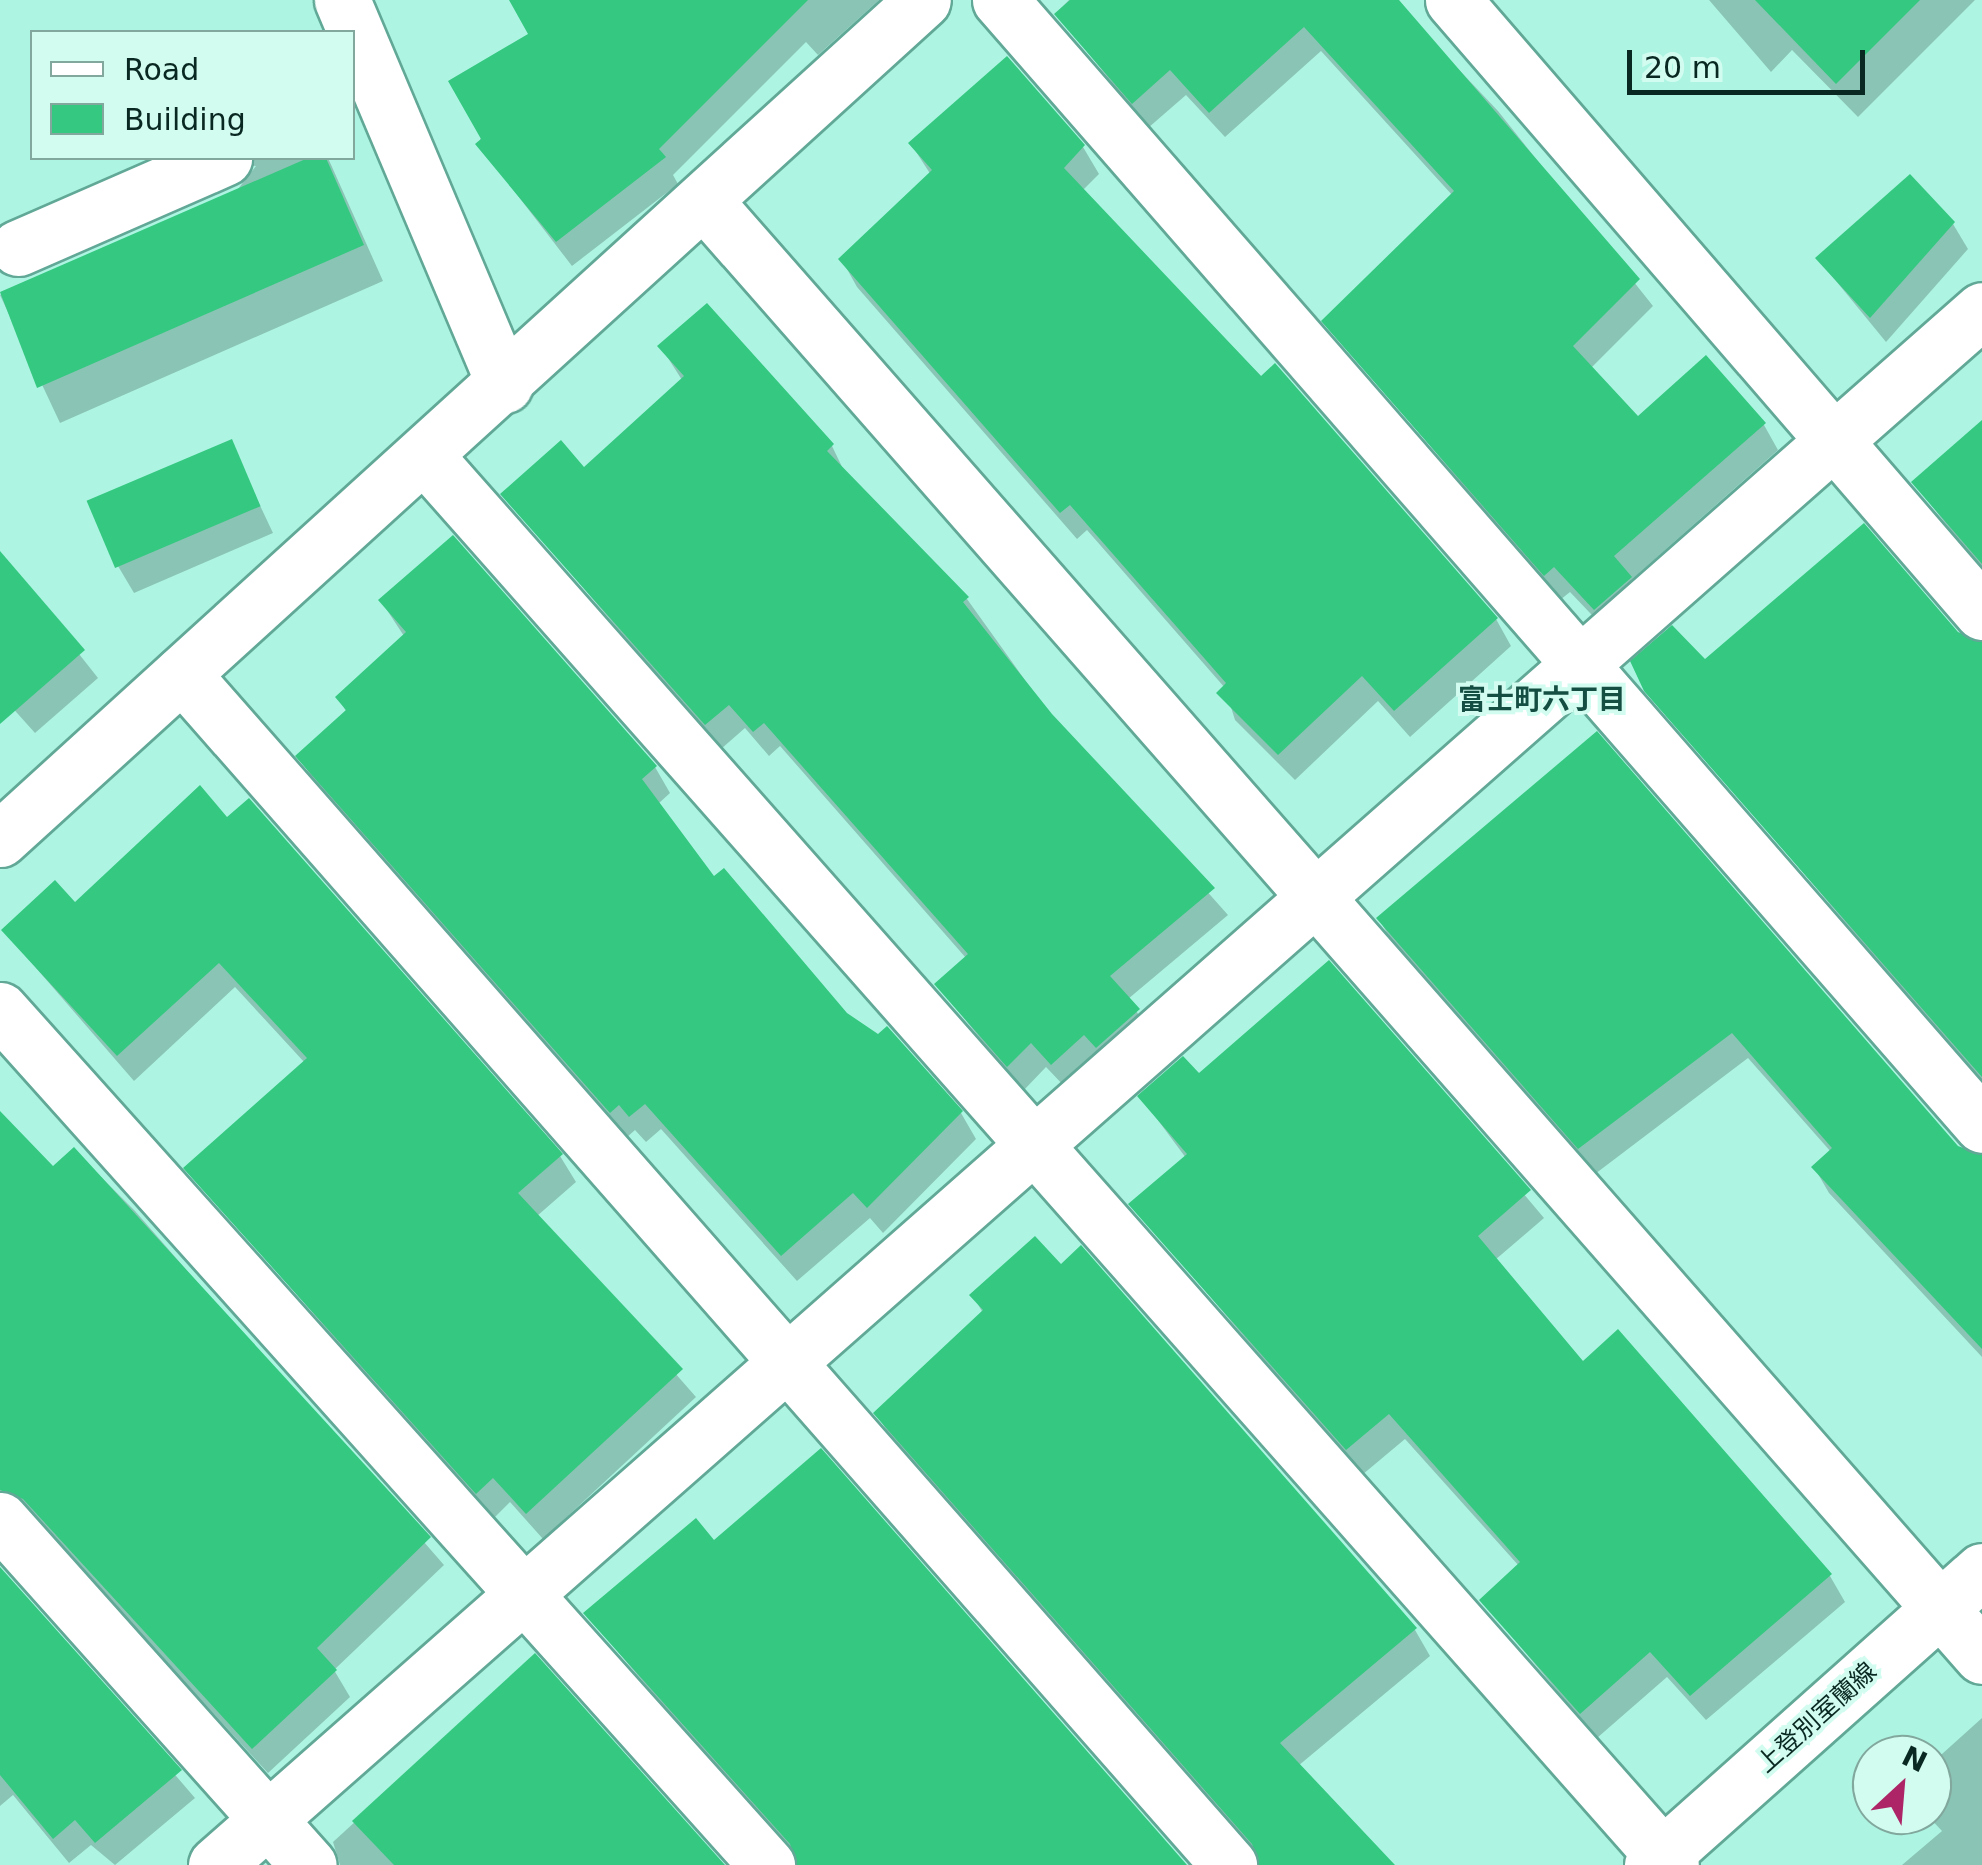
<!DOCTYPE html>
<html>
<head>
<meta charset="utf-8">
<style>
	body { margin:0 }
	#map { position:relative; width:1982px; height:1865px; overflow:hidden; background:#adf5e2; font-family:"DejaVu Sans","Noto Sans JP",sans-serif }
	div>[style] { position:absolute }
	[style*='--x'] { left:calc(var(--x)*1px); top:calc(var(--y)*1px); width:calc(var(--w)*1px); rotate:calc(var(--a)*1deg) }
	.shadow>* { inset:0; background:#0003 }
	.building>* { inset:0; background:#35c880; transform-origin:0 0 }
	.roads { filter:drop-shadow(2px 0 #61a897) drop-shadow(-2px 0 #61a897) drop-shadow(0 2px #61a897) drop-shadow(0 -2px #61a897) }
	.minor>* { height:55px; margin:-27.5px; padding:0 27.5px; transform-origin:27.5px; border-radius:27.5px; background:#fff }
	.major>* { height:55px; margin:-27.5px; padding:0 27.5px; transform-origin:27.5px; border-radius:27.5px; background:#fff }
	span { translate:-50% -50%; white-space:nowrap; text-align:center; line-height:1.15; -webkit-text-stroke:8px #d2fcf0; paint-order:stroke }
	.street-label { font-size:25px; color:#092821 }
	.neighbourhood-label { font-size:28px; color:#144d42; font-weight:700 }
	.legend { position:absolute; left:30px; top:30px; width:325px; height:130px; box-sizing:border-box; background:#d2fcf0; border:2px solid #82a79d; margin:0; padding:12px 18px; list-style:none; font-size:30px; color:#092821 }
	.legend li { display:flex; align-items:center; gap:20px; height:50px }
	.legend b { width:50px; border:2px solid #82a79d }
	.north { position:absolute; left:1852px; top:1735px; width:100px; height:100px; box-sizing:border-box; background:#d2fcf0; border:2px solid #82a79d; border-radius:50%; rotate:26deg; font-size:28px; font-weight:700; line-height:40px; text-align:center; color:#092821 }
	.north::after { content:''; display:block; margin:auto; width:35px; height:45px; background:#ad2467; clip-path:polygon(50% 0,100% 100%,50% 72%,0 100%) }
	.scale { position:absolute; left:1627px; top:50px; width:238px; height:45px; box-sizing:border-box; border:5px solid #092821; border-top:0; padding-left:12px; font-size:30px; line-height:35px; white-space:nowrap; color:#092821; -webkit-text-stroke:8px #d2fcf0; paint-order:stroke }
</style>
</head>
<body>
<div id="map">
	<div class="shadow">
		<i style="clip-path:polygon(512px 0,879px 0,818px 55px,806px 42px,673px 175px,678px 184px,572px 266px,478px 144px,531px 35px)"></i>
		<i style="clip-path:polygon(1069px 0,1393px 0,1498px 111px,1653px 306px,1590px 369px,1638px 419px,1764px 425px,1778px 450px,1631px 580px,1645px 604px,1610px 634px,1570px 592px,1560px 600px,1325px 321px,1453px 196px,1321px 51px,1225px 137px,1186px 95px,1148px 128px,1074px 35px,1059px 10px)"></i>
		<i style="clip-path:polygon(1709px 0,1975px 0,1858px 117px,1792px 50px,1771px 72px)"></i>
		<i style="clip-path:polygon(911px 144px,1083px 147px,1099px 174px,1082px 191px,1496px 619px,1511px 646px,1410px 737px,1378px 701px,1295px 780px,1235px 720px,1225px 688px,1087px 530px,1077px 539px,857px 287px,842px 260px,931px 175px)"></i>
		<i style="clip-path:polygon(170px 158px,328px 158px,383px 281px,60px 423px,0 295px,238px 189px,256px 166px)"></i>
		<i style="clip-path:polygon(1953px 224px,1968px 249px,1886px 342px,1818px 259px)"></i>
		<i style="clip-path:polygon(707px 306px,832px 446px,845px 473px,967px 599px,1050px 715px,1228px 915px,1128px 999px,1153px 1036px,1067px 1089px,1046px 1067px,1023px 1091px,937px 985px,966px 958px,780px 746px,769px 756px,745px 728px,721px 749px,503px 494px,584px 470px,682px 380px,661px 347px)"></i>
		<i style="clip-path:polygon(1982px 424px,1982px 570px,1914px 483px)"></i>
		<i style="clip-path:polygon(230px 442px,273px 533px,134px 593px,118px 566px)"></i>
		<i style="clip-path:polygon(0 554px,98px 678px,35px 733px,0 694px)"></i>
		<i style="clip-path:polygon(381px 601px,655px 767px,670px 793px,658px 804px,714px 880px,846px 1014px,961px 1113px,976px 1139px,883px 1233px,870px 1218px,797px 1281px,661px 1129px,646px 1142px,635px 1130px,626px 1138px,314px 782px,299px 756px,347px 713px,338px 697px,404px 636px)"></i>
		<i style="clip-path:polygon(1957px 635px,1982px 642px,1982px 1083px,1647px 689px,1705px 663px)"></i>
		<i style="clip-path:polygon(1596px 735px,1957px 1148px,1982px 1157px,1982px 1357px,1829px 1193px,1814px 1167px,1831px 1152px,1748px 1058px,1595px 1174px,1394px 945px,1379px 919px)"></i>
		<i style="clip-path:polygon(227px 821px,560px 1156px,576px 1182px,537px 1216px,696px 1397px,543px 1539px,510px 1502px,493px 1519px,186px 1168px,305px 1063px,235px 987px,134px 1081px,4px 931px,75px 905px)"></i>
		<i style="clip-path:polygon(1329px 963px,1544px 1218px,1495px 1260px,1582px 1365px,1830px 1576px,1845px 1602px,1706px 1720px,1667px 1677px,1597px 1738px,1482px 1601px,1519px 1566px,1405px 1439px,1362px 1475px,1132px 1205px,1186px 1158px,1140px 1096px,1199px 1077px)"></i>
		<i style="clip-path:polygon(0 1113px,53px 1170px,74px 1150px,135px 1211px,444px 1565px,334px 1670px,350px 1697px,268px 1773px,41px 1525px,0 1521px)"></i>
		<i style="clip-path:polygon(973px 1296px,1415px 1630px,1430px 1656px,1298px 1766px,1391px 1865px,1261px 1865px,892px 1440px,877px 1414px,983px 1313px)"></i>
		<i style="clip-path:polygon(714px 1544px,1184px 1865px,798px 1865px,586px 1614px)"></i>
		<i style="clip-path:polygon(0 1571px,195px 1798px,115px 1865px,91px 1845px,69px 1863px,13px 1795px,0 1806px)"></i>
		<i style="clip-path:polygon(535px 1657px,722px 1865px,340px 1865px,333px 1842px)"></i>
		<i style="clip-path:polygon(1982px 1718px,1982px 1865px,1902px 1865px,1942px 1831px,1927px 1815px,1932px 1763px)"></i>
	</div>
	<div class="building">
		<i style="clip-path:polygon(509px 0,808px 0,659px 149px,666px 157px,556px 242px,475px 144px,481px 139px,448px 81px,528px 34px)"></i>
		<i style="clip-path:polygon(1070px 0,1399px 0,1640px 279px,1573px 346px,1638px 416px,1706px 355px,1766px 423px,1614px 556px,1632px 577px,1594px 610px,1554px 567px,1544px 576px,1321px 321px,1454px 191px,1304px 27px,1209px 113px,1170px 70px,1132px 104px,1054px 14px)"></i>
		<i style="clip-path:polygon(1755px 0,1920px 0,1836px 84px)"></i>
		<i style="clip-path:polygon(1007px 56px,1085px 145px,1064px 168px,1261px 376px,1275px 363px,1498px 618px,1394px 711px,1362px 676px,1278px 755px,1216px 693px,1226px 683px,1070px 505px,1060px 513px,838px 259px,932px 170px,908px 143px)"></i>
		<i style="clip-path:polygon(308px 158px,326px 158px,364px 245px,37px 388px,0 292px)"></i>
		<i style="clip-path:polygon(1910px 174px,1955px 222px,1870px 318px,1815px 258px)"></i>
		<i style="clip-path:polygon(707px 303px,834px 444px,827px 451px,969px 597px,963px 602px,1052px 714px,1215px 888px,1110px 976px,1140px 1009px,1096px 1048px,1084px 1035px,1051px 1065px,1031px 1043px,1007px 1067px,934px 984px,968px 954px,764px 723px,753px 732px,729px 705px,705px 725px,500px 494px,561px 440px,584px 467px,684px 376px,657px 346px)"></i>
		<i style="clip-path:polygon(1982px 420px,1982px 564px,1911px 482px)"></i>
		<i style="left:232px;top:439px;width:73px;height:158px;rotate:67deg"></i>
		<i style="clip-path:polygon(1864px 523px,1958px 632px,1982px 642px,1982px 1077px,1644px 691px,1630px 661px,1672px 625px,1705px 659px)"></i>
		<i style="clip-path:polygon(453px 535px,657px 766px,642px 779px,714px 876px,724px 868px,847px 1013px,878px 1034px,887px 1026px,963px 1111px,867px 1208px,853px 1193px,781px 1256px,645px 1104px,629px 1117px,619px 1105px,610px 1113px,295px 756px,346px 710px,335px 697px,406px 632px,378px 600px)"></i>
		<i style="clip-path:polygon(0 551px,85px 650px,0 724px)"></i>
		<i style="clip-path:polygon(1597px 731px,1958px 1146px,1982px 1155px,1982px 1349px,1811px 1167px,1832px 1148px,1732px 1033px,1578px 1149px,1376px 918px)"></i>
		<i style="clip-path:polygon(200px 785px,227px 817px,249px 798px,563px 1154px,518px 1193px,683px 1369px,526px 1514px,493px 1478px,476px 1494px,183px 1168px,307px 1058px,219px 963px,117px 1056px,1px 930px,55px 880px,75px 902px)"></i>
		<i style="clip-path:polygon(1329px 960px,1531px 1190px,1478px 1236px,1583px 1361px,1618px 1329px,1832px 1574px,1690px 1696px,1650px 1652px,1580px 1714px,1479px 1600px,1520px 1562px,1389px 1414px,1346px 1450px,1128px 1204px,1187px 1154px,1137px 1096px,1183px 1056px,1199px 1073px)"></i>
		<i style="clip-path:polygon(0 1111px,53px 1166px,74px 1147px,431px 1537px,317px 1648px,337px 1670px,252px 1749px,23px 1499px,0 1490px)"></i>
		<i style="clip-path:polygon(1035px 1236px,1061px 1264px,1081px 1245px,1417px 1628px,1280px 1743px,1395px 1865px,1259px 1865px,1252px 1844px,873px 1413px,983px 1310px,969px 1295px)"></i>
		<i style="clip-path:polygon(821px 1448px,1187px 1865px,797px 1865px,790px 1844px,583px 1613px,696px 1518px,714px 1540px)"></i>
		<i style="clip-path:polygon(0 1567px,182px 1770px,95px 1843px,75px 1820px,53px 1839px,0 1775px)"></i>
		<i style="clip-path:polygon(535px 1653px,725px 1865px,394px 1865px,352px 1821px)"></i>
	</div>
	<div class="roads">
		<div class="minor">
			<i style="--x:342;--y:0;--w:418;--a:67.1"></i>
			<i style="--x:1000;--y:0;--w:1493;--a:48.88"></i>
			<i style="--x:1453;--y:0;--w:809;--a:49.16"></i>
			<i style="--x:705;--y:202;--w:1935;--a:48.71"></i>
			<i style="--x:18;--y:248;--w:225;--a:-23.6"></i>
			<i style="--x:424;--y:455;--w:1882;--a:48.51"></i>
			<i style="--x:182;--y:674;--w:1586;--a:48.68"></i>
			<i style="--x:0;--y:839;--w:1247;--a:-42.27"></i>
			<i style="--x:0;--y:1010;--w:1149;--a:48.11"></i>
			<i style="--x:0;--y:1520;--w:463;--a:48.2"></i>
			<i style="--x:216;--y:1865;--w:2353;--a:-41.36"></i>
		</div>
		<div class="major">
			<i style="--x:1652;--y:1865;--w:442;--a:-41.7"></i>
		</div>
	</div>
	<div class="street-label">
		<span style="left:1817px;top:1718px;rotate:-42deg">上登別室蘭線</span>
	</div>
	<div class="neighbourhood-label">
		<span style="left:1542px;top:700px">富士町六丁目</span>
	</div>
	<ul class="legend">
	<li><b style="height:12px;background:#fff"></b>Road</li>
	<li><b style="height:28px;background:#35c880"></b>Building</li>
	</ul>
	<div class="north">N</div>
	<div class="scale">20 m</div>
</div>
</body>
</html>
